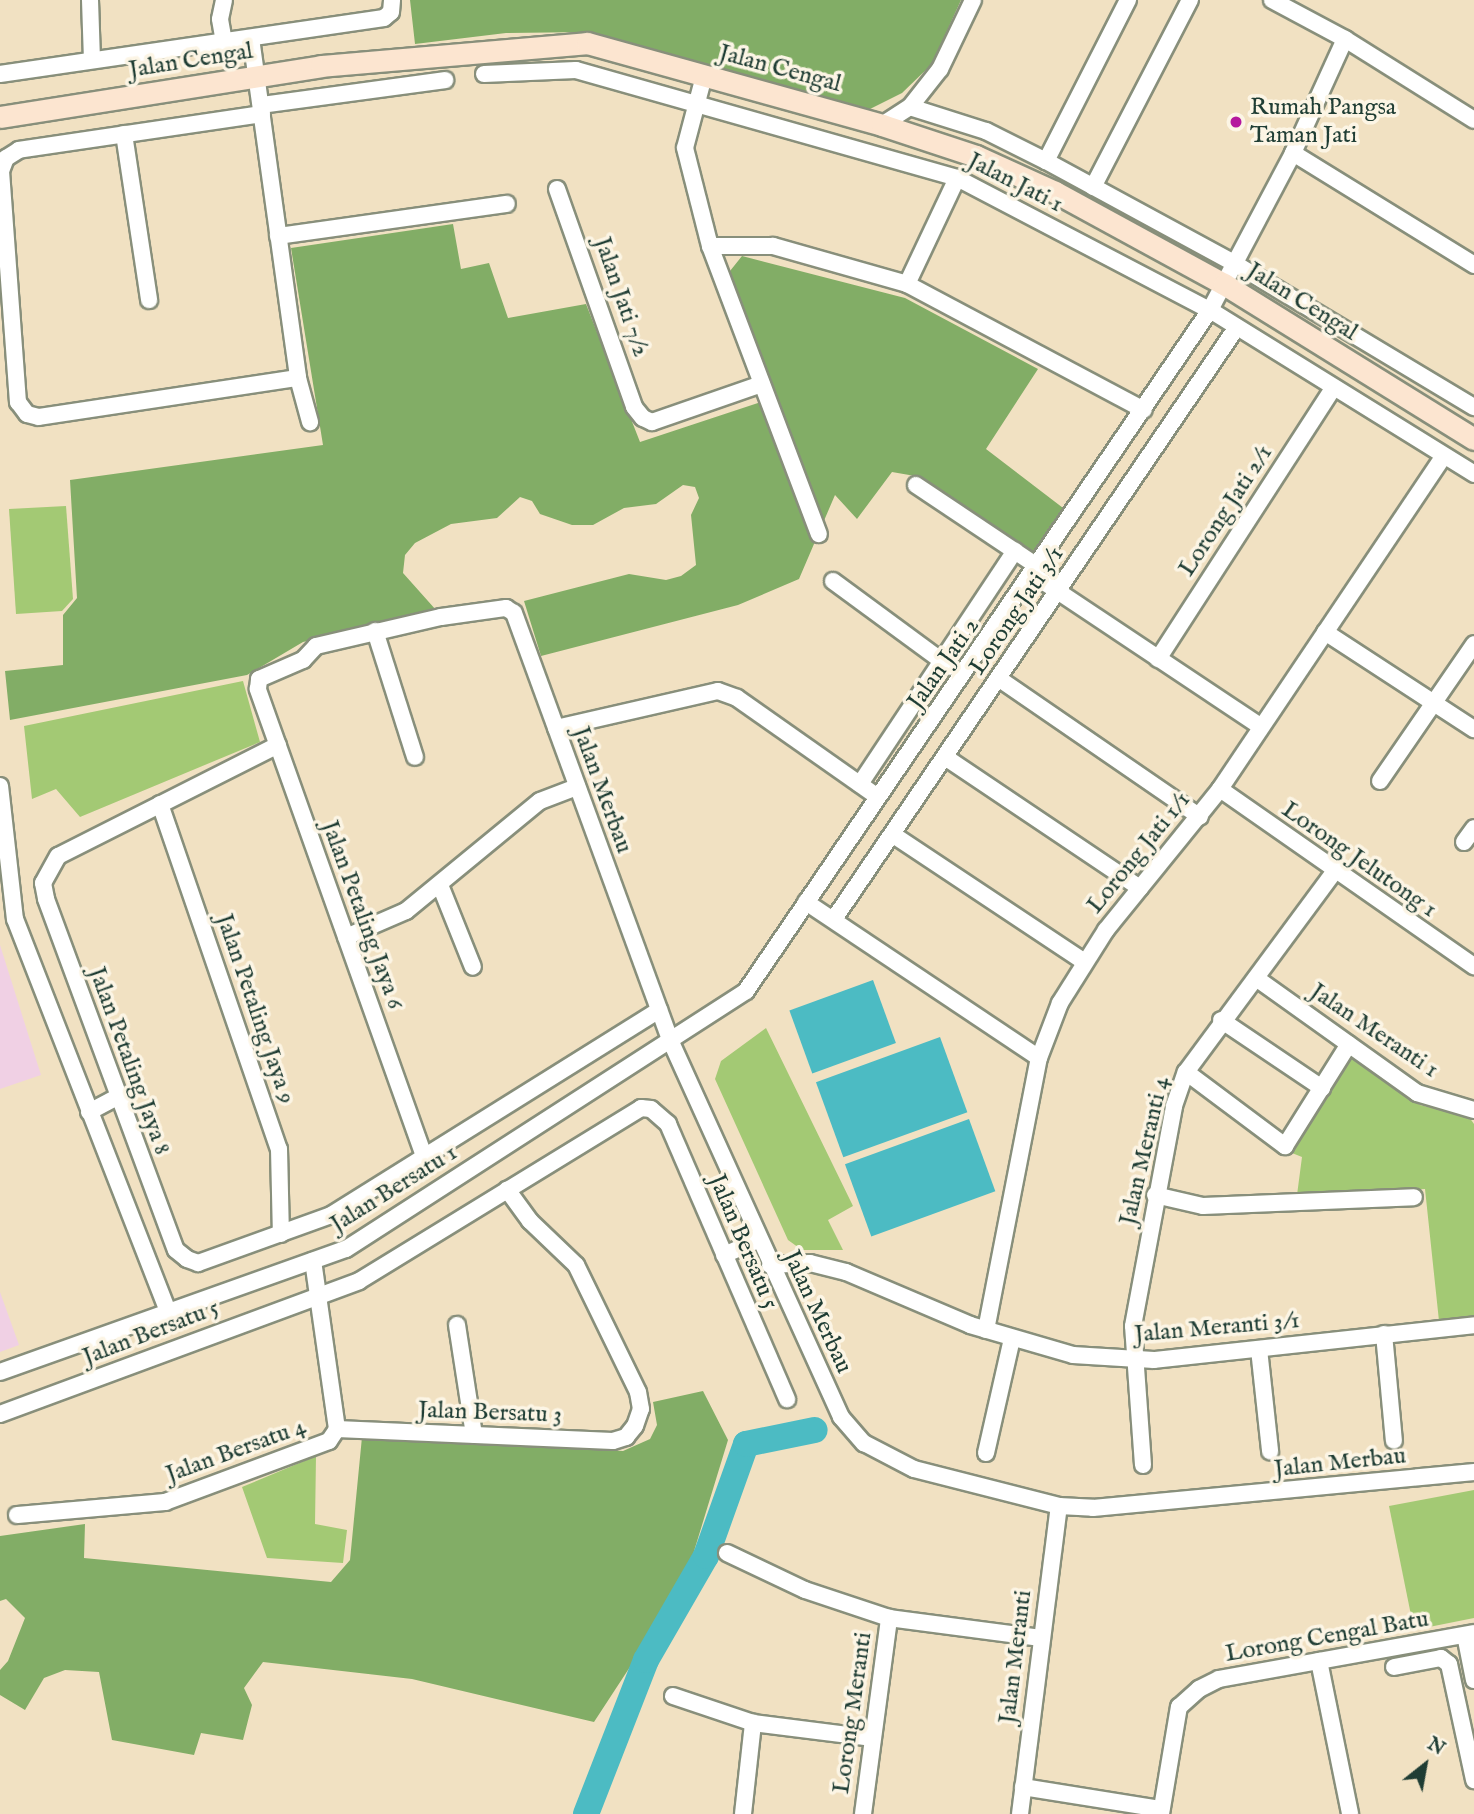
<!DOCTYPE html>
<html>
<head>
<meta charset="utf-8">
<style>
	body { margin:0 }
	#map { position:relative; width:1474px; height:1814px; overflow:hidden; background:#f1e1c2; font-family:"IM FELL English",serif }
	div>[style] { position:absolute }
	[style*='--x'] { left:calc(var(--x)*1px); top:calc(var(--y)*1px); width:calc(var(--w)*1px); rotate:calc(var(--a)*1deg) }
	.built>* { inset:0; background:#f0d0e4 }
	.green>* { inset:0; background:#a3c974 }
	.forest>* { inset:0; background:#82ad66 }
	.water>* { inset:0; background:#4cbbc3; transform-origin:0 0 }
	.river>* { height:26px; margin:-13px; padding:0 13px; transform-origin:13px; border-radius:13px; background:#4cbbc3 }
	.roads { filter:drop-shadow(2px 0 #888f7b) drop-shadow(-2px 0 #888f7b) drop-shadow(0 2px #888f7b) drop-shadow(0 -2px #888f7b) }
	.street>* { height:16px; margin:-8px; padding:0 8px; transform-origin:8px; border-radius:8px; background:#fff }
	.secondary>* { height:21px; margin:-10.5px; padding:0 10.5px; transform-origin:10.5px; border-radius:10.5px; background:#fce5d0 }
	.dots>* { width:19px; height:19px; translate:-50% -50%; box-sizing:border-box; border:4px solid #fcf5e5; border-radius:50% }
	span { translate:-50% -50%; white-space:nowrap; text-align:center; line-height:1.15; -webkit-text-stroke:7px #fcf5e5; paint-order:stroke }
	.street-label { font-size:24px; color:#1f3d34 }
	.poi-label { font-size:24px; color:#1f3d34 }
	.left { translate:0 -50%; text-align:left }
	.north { position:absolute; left:1390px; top:1730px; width:70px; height:70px; -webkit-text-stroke:5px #fcf5e5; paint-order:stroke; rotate:31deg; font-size:19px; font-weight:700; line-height:28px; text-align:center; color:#1f3d34 }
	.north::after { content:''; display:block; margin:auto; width:24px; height:32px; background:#1f3d34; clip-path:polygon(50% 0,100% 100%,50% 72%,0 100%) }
</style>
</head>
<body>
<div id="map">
	<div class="built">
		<i style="clip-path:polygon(0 945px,41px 1075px,0 1089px)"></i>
		<i style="clip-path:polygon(0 1292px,19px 1345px,0 1352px)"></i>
	</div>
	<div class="green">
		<i style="clip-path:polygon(66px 506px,73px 599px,62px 611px,16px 614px,9px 509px)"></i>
		<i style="clip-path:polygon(243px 681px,260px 742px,80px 817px,56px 789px,32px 799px,24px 726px)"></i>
		<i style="clip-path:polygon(766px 1028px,853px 1206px,828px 1220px,843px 1250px,802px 1250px,788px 1240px,715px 1079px,721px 1061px)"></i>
		<i style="clip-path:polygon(1352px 1056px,1420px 1105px,1469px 1117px,1474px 1124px,1474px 1318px,1439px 1321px,1425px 1189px,1297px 1195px,1302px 1157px,1292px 1153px)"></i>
		<i style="clip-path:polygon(316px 1456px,315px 1524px,347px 1530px,343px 1563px,267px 1558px,242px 1487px)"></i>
		<i style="clip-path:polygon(1474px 1490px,1474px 1618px,1414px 1630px,1389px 1506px)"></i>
	</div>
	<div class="forest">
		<i style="clip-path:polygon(410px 0,961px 0,932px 64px,902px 93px,870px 109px,587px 32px,506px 33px,415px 44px)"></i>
		<i style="clip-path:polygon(453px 224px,461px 269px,489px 263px,508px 318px,586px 304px,640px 442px,776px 397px,730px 271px,742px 256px,905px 298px,1038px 369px,986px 449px,1067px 511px,1035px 558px,915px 476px,892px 472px,857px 519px,835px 495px,799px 579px,738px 605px,541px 656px,524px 601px,629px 574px,666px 580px,681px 576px,696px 565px,691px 515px,699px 498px,695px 487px,683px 485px,656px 504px,624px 508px,593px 525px,572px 525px,540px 514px,532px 501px,520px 497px,497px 518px,451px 524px,415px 543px,405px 555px,403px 573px,436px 610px,303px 642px,247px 675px,10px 720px,5px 671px,63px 665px,63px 615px,77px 598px,70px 480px,323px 445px,291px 248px)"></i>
		<i style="clip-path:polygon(703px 1391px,728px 1440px,691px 1561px,643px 1647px,594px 1722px,412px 1679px,263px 1662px,244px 1688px,252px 1705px,243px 1740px,201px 1733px,194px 1755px,112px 1740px,99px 1672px,65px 1670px,44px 1678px,25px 1710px,0 1695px,0 1670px,8px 1661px,25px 1618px,6px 1599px,0 1601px,0 1536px,85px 1524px,84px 1558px,331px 1582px,350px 1560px,362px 1437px,623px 1451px,650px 1439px,657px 1425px,653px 1402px)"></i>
	</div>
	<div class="water">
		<i style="left:873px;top:980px;width:67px;height:89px;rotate:70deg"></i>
		<i style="left:940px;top:1037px;width:80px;height:132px;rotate:70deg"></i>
		<i style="left:969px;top:1119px;width:77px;height:132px;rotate:70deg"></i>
	</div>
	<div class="river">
		<i style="--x:586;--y:1814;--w:165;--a:-68.7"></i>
		<i style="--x:646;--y:1660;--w:120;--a:-60"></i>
		<i style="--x:706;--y:1556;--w:119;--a:-70.3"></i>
		<i style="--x:746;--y:1444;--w:70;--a:-11.5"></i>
	</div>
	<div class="roads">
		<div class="street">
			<i style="--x:90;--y:0;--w:60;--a:88.1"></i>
			<i style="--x:1272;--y:0;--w:83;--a:28.1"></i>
			<i style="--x:1345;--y:39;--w:152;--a:32.1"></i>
			<i style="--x:251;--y:38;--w:343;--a:82.1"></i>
			<i style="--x:298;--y:378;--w:46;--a:74.7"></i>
			<i style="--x:224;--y:42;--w:23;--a:-100"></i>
			<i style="--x:220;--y:19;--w:19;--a:-78"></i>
			<i style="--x:0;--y:74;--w:388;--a:-8.3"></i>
			<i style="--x:384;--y:18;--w:9;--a:-41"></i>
			<i style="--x:391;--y:12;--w:12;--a:-85"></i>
			<i style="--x:484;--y:74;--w:92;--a:-2.5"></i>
			<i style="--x:576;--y:70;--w:396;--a:15.8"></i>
			<i style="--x:957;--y:178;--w:285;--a:27.6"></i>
			<i style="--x:1210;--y:310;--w:311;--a:31.8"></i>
			<i style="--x:704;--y:76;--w:74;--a:104.8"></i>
			<i style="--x:685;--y:148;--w:101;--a:75.7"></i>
			<i style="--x:710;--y:246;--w:308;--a:69.3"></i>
			<i style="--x:261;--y:105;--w:186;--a:-7.7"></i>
			<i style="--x:910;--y:107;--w:80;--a:17.5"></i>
			<i style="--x:986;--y:131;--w:67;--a:26.6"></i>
			<i style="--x:1046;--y:161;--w:214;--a:28.5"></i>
			<i style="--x:1234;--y:263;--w:280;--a:31"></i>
			<i style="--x:262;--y:114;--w:246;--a:171.6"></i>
			<i style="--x:19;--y:150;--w:15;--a:148"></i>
			<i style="--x:6;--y:158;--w:14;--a:111"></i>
			<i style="--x:1;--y:171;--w:232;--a:85.8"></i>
			<i style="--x:18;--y:402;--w:15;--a:53"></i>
			<i style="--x:27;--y:414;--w:12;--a:14"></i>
			<i style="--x:39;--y:417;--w:262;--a:-8.6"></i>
			<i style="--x:882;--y:125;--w:33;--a:-33"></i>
			<i style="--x:910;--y:107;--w:48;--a:-51.7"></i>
			<i style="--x:940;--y:69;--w:76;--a:-64.4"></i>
			<i style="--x:124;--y:134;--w:168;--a:81.4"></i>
			<i style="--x:1293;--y:153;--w:213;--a:31.7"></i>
			<i style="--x:1046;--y:161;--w:181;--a:-63"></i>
			<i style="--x:1093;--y:187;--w:211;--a:-62.6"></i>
			<i style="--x:557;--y:189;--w:231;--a:70.5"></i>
			<i style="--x:634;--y:407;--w:14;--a:51"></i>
			<i style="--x:643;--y:418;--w:10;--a:24"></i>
			<i style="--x:652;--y:422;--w:116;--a:-19.1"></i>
			<i style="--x:278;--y:236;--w:231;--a:-8"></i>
			<i style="--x:710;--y:246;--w:63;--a:0"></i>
			<i style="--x:773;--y:246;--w:139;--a:15.8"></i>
			<i style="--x:907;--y:284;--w:268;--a:28"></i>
			<i style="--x:907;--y:284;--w:117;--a:-64.7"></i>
			<i style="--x:916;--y:485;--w:146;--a:33.8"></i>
			<i style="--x:1032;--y:574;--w:275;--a:33.7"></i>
			<i style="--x:833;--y:581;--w:145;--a:36.3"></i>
			<i style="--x:375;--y:631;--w:132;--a:72.4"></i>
			<i style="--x:1325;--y:632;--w:178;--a:33.1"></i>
			<i style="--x:1158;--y:659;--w:322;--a:-57.1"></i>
			<i style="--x:998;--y:678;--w:245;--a:34.5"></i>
			<i style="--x:556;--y:728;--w:166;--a:-12.9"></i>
			<i style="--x:718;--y:691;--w:20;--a:20"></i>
			<i style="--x:737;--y:698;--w:172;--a:35.1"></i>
			<i style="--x:278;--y:745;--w:246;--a:153.2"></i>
			<i style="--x:58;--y:856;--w:31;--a:119"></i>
			<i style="--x:43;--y:883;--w:16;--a:79"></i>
			<i style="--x:46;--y:899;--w:374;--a:69.7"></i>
			<i style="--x:176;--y:1250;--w:14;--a:39"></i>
			<i style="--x:187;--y:1259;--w:12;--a:20"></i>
			<i style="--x:198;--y:1263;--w:141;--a:-19.8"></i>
			<i style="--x:331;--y:1215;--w:387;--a:-32"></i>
			<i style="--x:945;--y:757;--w:235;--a:33.9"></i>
			<i style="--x:1380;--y:781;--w:166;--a:-55.5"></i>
			<i style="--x:860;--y:784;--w:280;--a:-56.4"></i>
			<i style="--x:0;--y:786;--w:134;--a:83.6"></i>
			<i style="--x:15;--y:919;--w:422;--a:68.7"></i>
			<i style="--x:1220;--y:789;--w:310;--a:34.9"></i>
			<i style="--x:160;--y:804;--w:365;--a:71"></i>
			<i style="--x:279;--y:1149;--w:85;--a:88.7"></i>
			<i style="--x:892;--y:834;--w:229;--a:33.6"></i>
			<i style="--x:1464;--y:842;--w:17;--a:-54"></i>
			<i style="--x:440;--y:885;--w:88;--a:68.1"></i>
			<i style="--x:806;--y:902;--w:280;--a:33.8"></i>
			<i style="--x:834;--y:919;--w:716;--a:-55.76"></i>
			<i style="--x:346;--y:937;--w:65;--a:-23.4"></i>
			<i style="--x:406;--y:911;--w:173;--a:-39.4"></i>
			<i style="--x:540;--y:801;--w:40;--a:-21"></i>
			<i style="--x:1256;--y:978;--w:198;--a:35.5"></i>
			<i style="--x:1417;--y:1093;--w:59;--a:16.6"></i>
			<i style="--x:1221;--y:1020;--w:122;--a:34"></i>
			<i style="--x:1186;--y:1072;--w:124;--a:36.8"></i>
			<i style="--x:1285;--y:1146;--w:120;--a:-57.9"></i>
			<i style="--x:89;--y:1112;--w:32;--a:-28"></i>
			<i style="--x:424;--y:1156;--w:496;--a:-109.6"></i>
			<i style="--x:258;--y:689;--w:10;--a:-84"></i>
			<i style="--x:259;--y:679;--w:48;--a:-23.4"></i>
			<i style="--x:303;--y:660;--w:19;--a:-47"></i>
			<i style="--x:316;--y:646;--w:128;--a:-13.1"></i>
			<i style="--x:441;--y:617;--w:66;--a:-7.9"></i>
			<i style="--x:506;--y:608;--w:9;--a:32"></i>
			<i style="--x:514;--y:613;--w:457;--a:69.9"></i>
			<i style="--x:671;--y:1042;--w:412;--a:65.6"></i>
			<i style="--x:841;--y:1417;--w:35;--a:49"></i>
			<i style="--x:864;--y:1443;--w:56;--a:27.5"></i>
			<i style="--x:914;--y:1469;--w:150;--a:14.3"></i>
			<i style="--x:1059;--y:1506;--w:34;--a:3"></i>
			<i style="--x:1093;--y:1508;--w:383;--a:-5.4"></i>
			<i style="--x:1155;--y:1195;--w:49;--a:12.9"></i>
			<i style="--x:1203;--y:1206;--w:211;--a:-2.4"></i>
			<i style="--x:724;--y:1255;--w:37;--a:-24"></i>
			<i style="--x:770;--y:1265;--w:40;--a:-2.9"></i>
			<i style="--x:810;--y:1263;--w:37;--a:14"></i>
			<i style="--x:846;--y:1272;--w:135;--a:23.1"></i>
			<i style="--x:970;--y:1325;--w:107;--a:16.2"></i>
			<i style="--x:1073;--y:1355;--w:81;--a:3.5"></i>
			<i style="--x:1154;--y:1360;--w:322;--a:-6.2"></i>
			<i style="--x:457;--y:1325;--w:111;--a:81.2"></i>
			<i style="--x:986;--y:1330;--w:277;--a:-79"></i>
			<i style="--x:1039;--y:1058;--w:59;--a:-69.1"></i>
			<i style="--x:1060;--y:1003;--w:86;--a:-57.8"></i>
			<i style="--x:1106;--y:930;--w:181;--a:-51"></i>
			<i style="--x:1220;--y:789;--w:401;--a:-56.1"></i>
			<i style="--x:1384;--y:1334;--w:107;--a:84.7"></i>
			<i style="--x:1259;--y:1349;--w:103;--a:83.8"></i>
			<i style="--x:0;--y:1372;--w:367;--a:-19.6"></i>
			<i style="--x:346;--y:1249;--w:476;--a:-32.8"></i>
			<i style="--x:746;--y:991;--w:824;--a:-55.73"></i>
			<i style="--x:1210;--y:310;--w:178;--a:-62.1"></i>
			<i style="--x:1293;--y:153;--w:125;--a:-65.5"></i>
			<i style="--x:0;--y:1414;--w:383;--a:-20.3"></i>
			<i style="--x:359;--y:1281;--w:331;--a:-31.5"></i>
			<i style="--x:641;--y:1108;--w:10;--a:6"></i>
			<i style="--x:651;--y:1109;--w:23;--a:41"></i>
			<i style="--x:668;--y:1124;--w:300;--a:66.6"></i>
			<i style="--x:337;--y:1429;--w:276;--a:2.5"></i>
			<i style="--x:613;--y:1441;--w:14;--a:-17"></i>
			<i style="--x:626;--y:1437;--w:14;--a:-51"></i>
			<i style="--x:635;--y:1426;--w:18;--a:-71"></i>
			<i style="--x:641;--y:1409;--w:17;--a:-100"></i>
			<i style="--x:638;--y:1392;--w:141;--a:-116"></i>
			<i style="--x:576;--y:1265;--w:64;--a:-136.3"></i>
			<i style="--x:530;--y:1221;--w:39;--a:-126"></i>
			<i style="--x:986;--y:1453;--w:117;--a:-77.2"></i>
			<i style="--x:1143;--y:1465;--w:139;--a:-94.1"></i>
			<i style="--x:1133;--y:1326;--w:224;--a:-79.4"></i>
			<i style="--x:1174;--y:1106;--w:36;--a:-71"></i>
			<i style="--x:1186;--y:1072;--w:249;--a:-53.5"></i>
			<i style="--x:17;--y:1515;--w:149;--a:-5"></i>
			<i style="--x:165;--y:1502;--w:175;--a:-20.4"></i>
			<i style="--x:329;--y:1441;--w:14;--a:-56"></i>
			<i style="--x:337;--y:1429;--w:170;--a:-98.1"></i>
			<i style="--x:727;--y:1553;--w:86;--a:25.4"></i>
			<i style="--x:805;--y:1590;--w:89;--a:18.4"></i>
			<i style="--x:889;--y:1618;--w:153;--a:7.5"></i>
			<i style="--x:1465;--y:1635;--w:46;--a:78.7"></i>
			<i style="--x:1319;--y:1661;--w:156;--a:78.5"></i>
			<i style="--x:1394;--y:1667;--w:48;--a:-10.8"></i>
			<i style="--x:1441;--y:1658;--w:10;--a:37"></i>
			<i style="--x:1449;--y:1664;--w:119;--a:77.8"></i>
			<i style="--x:673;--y:1696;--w:84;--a:18.6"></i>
			<i style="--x:753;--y:1723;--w:119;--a:7.2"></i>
			<i style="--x:1023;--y:1787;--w:140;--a:9.1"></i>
			<i style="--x:743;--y:1814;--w:92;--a:-83.7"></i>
			<i style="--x:863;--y:1814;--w:198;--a:-82.4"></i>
			<i style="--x:1020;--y:1814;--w:310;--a:-82.8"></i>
			<i style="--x:1161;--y:1814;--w:109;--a:-80.5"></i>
			<i style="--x:1179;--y:1707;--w:27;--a:-42"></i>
			<i style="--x:1199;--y:1689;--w:22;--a:-27"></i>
			<i style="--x:1219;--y:1679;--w:259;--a:-10.2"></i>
		</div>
		<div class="secondary">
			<i style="--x:0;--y:117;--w:325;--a:-9"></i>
			<i style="--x:321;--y:66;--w:267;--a:-4.9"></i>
			<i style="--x:587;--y:43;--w:306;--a:15.5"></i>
			<i style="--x:882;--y:125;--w:99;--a:18.3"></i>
			<i style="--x:976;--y:156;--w:87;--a:24.5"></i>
			<i style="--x:1055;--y:192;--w:192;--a:28.6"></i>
			<i style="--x:1224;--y:284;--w:294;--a:31.8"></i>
		</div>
	</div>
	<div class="dots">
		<i style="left:1236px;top:122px;background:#b5179e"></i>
	</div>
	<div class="street-label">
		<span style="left:191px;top:61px;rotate:-9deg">Jalan Cengal</span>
		<span style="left:780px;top:69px;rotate:15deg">Jalan Cengal</span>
		<span style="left:1015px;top:183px;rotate:27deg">Jalan Jati 1</span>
		<span style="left:621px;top:297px;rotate:71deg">Jalan Jati 7/2</span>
		<span style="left:1302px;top:302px;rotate:32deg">Jalan Cengal</span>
		<span style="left:1226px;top:511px;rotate:-57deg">Lorong Jati 2/1</span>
		<span style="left:1017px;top:611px;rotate:-56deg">Lorong Jati 3/1</span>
		<span style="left:944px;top:664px;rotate:-55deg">Jalan Jati 2</span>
		<span style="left:602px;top:790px;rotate:70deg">Jalan Merbau</span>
		<span style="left:1139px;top:853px;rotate:-51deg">Lorong Jati 1/1</span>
		<span style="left:1359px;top:860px;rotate:35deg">Lorong Jelutong 1</span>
		<span style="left:362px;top:915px;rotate:70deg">Jalan Petaling Jaya 6</span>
		<span style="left:255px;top:1009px;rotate:71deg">Jalan Petaling Jaya 9</span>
		<span style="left:1374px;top:1031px;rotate:34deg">Jalan Meranti 1</span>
		<span style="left:129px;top:1061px;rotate:70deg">Jalan Petaling Jaya 8</span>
		<span style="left:1145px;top:1151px;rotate:-77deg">Jalan Meranti 4</span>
		<span style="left:394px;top:1189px;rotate:-32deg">Jalan Bersatu 1</span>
		<span style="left:743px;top:1242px;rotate:67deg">Jalan Bersatu 5</span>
		<span style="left:817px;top:1312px;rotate:65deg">Jalan Merbau</span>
		<span style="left:1217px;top:1328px;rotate:-5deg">Jalan Meranti 3/1</span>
		<span style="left:151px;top:1333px;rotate:-21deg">Jalan Bersatu 5</span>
		<span style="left:490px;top:1413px;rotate:2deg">Jalan Bersatu 3</span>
		<span style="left:236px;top:1451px;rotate:-20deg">Jalan Bersatu 4</span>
		<span style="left:1340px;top:1463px;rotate:-6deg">Jalan Merbau</span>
		<span style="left:1327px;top:1637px;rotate:-10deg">Lorong Cengal Batu</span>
		<span style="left:1016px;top:1657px;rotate:-83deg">Jalan Meranti</span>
		<span style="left:853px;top:1713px;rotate:-82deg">Lorong Meranti</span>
	</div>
	<div class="poi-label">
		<span class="left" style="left:1250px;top:122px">Rumah Pangsa<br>Taman Jati</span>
	</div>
	<div class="north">N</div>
</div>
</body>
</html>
